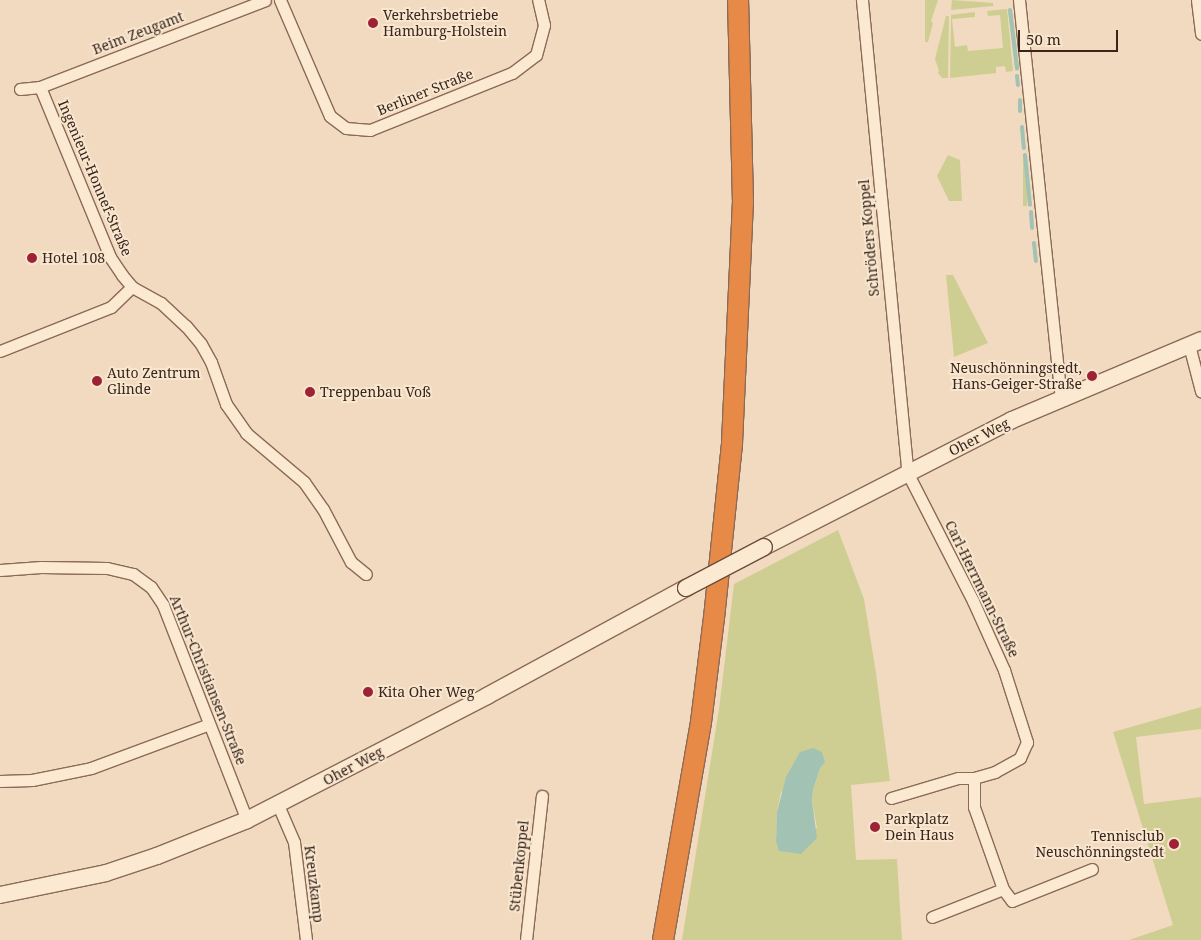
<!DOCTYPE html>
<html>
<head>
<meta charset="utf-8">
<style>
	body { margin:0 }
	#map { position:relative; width:1201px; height:940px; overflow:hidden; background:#f1dabf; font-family:"Noto Serif",serif }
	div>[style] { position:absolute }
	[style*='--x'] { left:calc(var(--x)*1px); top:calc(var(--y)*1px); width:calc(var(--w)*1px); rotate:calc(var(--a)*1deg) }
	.green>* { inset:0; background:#cfce92; transform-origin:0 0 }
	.water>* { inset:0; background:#a2c2b4 }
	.stream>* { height:4px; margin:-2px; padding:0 2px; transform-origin:2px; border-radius:2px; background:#a2c2b4 }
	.roads { filter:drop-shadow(1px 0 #8b6a56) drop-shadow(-1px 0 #8b6a56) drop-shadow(0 1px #8b6a56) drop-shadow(0 -1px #8b6a56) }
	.street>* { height:11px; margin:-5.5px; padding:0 5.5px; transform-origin:5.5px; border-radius:5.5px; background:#fbe9d2 }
	.secondary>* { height:16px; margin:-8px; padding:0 8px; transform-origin:8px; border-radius:8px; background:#fbe9d2 }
	.highway>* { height:20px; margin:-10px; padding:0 10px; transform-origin:10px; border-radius:10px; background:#e78a48 }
	.bridges { filter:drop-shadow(1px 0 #6c4b39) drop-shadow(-1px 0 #6c4b39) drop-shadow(0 1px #6c4b39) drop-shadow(0 -1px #6c4b39) }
	.secondary-bridge>* { height:16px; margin:-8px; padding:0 8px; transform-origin:8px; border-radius:8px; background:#fbe9d2 }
	.dots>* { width:14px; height:14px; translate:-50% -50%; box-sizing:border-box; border:2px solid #f8e6cf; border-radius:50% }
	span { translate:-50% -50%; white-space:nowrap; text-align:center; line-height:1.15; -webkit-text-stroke:4px #f8e6cf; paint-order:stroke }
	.poi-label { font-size:14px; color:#39251c }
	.left { translate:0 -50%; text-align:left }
	.right { translate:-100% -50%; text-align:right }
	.street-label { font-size:14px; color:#39251c }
	.scale { position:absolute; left:1018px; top:30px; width:100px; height:22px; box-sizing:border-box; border:2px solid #39251c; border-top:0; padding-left:6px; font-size:15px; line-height:18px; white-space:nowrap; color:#39251c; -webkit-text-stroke:4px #f8e6cf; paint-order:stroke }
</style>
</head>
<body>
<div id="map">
	<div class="green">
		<i style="clip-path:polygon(925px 0,938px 0,931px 21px,933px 23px,928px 42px,925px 42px)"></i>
		<i style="clip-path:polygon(952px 0,993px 3px,993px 6px,951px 10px)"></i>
		<i style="clip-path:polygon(1007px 9px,1013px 71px,1006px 72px,1005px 66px,996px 67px,996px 73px,950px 78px,951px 15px,975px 12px,975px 17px,952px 19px,955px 47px,967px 45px,968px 51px,1003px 48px,1000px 15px,988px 16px,987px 11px)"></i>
		<i style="left:1012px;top:9px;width:61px;height:4px;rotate:83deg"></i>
		<i style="clip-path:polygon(946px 16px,949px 16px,948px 78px,942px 78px,938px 73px,939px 71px,935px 59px)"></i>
		<i style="left:1023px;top:154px;width:4px;height:52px"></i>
		<i style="clip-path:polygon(948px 155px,960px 160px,962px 201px,949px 201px,937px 176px)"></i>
		<i style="clip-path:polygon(946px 275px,953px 275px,988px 343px,954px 357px)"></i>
		<i style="clip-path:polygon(evenodd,838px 530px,864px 599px,876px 673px,890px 781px,851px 785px,856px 860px,897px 859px,902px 940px,682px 940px,719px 709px,734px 584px,838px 530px,820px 768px,813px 790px,812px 801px,817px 828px,776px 841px,777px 812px,781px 792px,820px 768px)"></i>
		<i style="clip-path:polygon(1201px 707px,1201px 729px,1136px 737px,1144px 804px,1201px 797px,1201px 940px,1129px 940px,1173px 925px,1113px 732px)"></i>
	</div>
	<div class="water">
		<i style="clip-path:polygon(813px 748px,822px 752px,825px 762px,820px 768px,813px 790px,812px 801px,817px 838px,801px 854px,779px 851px,776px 841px,777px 812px,786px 777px,800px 752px)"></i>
	</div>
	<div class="stream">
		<i style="--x:1010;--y:10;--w:59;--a:83.2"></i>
		<i style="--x:1017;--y:76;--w:9;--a:84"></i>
		<i style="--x:1020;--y:100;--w:11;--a:90"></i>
		<i style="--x:1022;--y:127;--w:21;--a:85"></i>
		<i style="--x:1025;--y:155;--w:50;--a:84.3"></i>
		<i style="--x:1031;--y:212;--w:16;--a:86"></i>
		<i style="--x:1034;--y:243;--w:18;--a:84"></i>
	</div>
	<div class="roads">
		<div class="street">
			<i style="--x:280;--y:0;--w:126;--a:66.7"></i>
			<i style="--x:330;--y:116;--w:20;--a:37"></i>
			<i style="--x:346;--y:128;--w:24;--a:5"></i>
			<i style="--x:370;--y:130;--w:153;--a:-21.9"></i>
			<i style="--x:512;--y:73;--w:30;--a:-37"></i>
			<i style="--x:536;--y:55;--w:31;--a:-75"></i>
			<i style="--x:544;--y:25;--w:26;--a:-103"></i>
			<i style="--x:862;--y:0;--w:476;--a:84.5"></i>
			<i style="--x:908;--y:474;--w:143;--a:62.9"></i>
			<i style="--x:973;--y:601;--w:76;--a:65.8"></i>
			<i style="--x:1004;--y:670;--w:76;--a:72.3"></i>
			<i style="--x:1027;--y:742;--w:17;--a:114"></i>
			<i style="--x:1020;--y:758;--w:29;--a:151"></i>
			<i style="--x:995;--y:772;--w:22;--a:164"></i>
			<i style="--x:974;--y:778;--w:16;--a:180"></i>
			<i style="--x:958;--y:778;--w:70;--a:163.4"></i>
			<i style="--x:1019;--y:0;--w:400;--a:84"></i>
			<i style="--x:1197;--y:0;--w:34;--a:83"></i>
			<i style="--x:40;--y:87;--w:184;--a:67.6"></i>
			<i style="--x:110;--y:257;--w:22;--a:56"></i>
			<i style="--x:122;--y:275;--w:16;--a:50"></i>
			<i style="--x:132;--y:287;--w:33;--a:29"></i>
			<i style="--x:161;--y:303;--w:34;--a:43"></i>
			<i style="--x:186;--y:326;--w:23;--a:50"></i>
			<i style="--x:201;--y:344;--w:21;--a:61"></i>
			<i style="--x:211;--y:362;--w:45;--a:70.3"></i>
			<i style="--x:226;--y:404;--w:35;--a:55"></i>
			<i style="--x:246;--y:433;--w:76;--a:40.2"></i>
			<i style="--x:304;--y:482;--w:33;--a:55"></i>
			<i style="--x:323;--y:509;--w:60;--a:62.2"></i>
			<i style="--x:351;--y:562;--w:19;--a:39"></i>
			<i style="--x:20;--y:89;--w:20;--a:-6"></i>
			<i style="--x:40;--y:87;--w:241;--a:-21.1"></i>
			<i style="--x:1189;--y:345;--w:48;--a:75.4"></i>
			<i style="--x:0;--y:351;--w:119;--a:-21.6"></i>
			<i style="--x:111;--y:307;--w:29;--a:-44"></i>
			<i style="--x:0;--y:570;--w:41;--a:-4.2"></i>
			<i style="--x:41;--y:567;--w:66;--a:0.9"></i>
			<i style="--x:107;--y:568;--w:27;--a:13"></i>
			<i style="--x:133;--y:574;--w:22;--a:36"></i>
			<i style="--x:151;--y:587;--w:22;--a:56"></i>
			<i style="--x:163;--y:605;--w:231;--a:68.7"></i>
			<i style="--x:974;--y:778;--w:29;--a:90"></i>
			<i style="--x:974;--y:807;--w:87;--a:70.5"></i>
			<i style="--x:1003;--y:889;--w:15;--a:53"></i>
			<i style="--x:1012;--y:901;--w:86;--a:-21.8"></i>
			<i style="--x:0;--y:781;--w:32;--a:-2"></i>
			<i style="--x:32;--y:780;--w:60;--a:-11.5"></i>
			<i style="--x:91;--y:768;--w:126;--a:-20.4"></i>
			<i style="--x:278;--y:805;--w:40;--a:66.6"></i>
			<i style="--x:294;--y:842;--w:99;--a:83"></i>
			<i style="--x:932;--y:917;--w:76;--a:-21.5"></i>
			<i style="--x:526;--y:940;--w:145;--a:-83.7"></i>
		</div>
		<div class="secondary">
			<i style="--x:764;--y:547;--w:279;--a:-27.1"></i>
			<i style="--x:1012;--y:420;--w:205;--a:-22.9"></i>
			<i style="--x:0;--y:895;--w:108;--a:-11.7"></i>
			<i style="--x:106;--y:873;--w:54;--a:-18.4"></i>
			<i style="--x:157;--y:856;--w:97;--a:-21.8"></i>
			<i style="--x:247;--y:820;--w:270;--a:-27.3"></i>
			<i style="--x:487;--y:696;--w:226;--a:-28.5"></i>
		</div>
		<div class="highway">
			<i style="--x:663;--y:940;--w:221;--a:-80.1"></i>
			<i style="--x:701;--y:722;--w:105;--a:-82.9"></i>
			<i style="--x:714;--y:618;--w:176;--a:-84.1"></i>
			<i style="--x:732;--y:443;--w:240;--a:-87.4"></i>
			<i style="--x:743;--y:203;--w:203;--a:-91.4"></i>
		</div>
	</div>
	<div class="bridges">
		<div class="secondary-bridge">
			<i style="--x:686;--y:588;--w:88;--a:-27.7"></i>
		</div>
	</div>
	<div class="dots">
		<i style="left:373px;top:23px;background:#9e2235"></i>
		<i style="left:32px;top:258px;background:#9e2235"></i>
		<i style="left:1092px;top:376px;background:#9e2235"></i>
		<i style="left:97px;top:381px;background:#9e2235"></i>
		<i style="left:310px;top:392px;background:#9e2235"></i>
		<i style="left:368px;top:692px;background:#9e2235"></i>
		<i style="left:875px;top:827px;background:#9e2235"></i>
		<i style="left:1174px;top:844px;background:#9e2235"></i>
	</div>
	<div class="poi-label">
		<span class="left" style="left:383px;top:23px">Verkehrsbetriebe<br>Hamburg-Holstein</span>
		<span class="left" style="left:42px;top:258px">Hotel 108</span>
		<span class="right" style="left:1082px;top:376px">Neuschönningstedt,<br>Hans-Geiger-Straße</span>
		<span class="left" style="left:107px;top:381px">Auto Zentrum<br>Glinde</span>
		<span class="left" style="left:320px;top:392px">Treppenbau Voß</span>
		<span class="left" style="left:378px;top:692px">Kita Oher Weg</span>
		<span class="left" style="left:885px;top:827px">Parkplatz<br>Dein Haus</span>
		<span class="right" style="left:1164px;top:844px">Tennisclub<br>Neuschönningstedt</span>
	</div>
	<div class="street-label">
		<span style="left:138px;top:33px;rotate:-21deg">Beim Zeugamt</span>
		<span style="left:425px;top:92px;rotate:-22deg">Berliner Straße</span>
		<span style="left:95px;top:178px;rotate:67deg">Ingenieur-Honnef-Straße</span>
		<span style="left:869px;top:238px;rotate:-95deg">Schröders Koppel</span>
		<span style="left:979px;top:437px;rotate:-27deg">Oher Weg</span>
		<span style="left:982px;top:589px;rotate:64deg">Carl-Herrmann-Straße</span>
		<span style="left:208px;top:680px;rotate:68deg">Arthur-Christiansen-Straße</span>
		<span style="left:353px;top:766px;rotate:-28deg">Oher Weg</span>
		<span style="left:519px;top:866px;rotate:-84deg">Stübenkoppel</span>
		<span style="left:314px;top:884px;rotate:83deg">Kreuzkamp</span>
	</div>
	<div class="scale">50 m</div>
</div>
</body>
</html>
